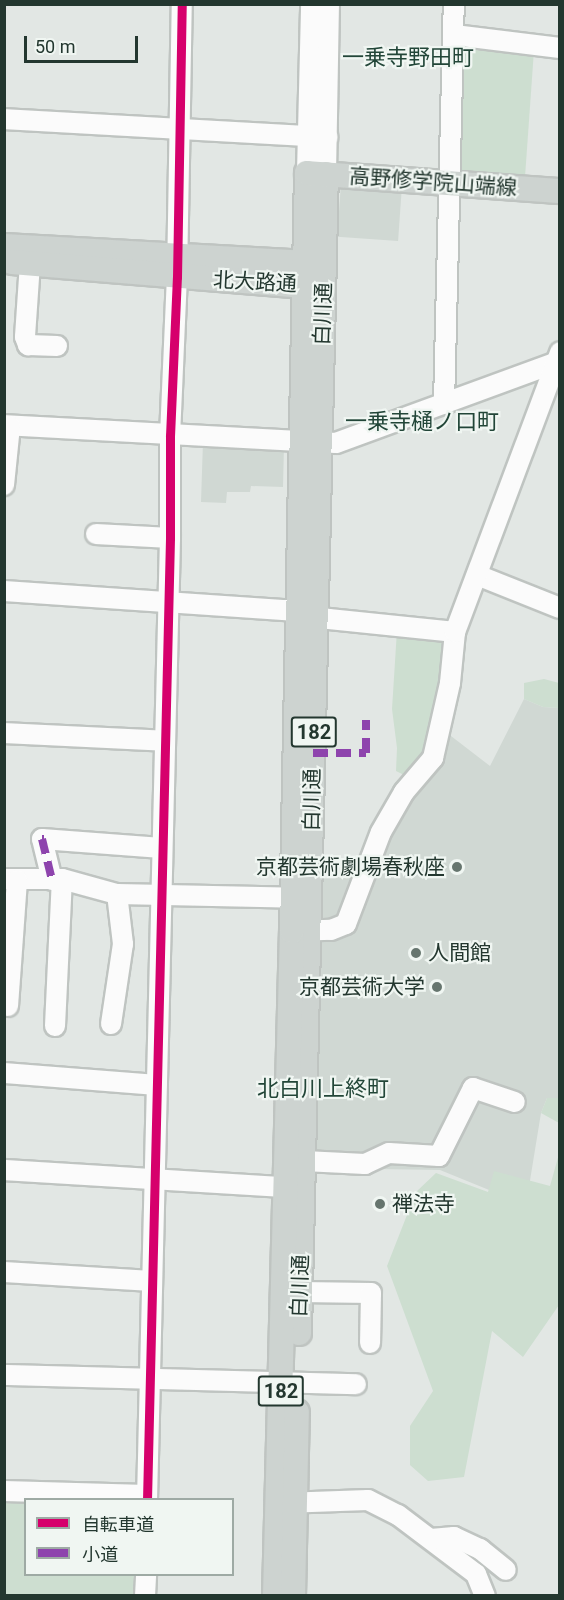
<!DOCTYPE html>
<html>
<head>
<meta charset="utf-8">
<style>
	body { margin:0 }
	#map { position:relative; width:564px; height:1600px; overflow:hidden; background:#e2e7e4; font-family:Roboto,"Noto Sans JP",sans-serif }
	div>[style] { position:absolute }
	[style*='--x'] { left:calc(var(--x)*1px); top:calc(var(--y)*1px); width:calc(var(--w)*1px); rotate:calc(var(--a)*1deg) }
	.built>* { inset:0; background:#d0d8d3; transform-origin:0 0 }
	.green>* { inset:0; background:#cdded0 }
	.roads { filter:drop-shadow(2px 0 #bfc4c1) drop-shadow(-2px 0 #bfc4c1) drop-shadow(0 2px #bfc4c1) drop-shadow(0 -2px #bfc4c1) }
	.minor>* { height:20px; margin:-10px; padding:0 10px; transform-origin:10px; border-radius:10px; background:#fbfbfb }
	.major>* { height:24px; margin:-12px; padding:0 12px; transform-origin:12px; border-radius:12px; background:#cdd3d0 }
	.quiet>* { height:8px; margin-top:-4px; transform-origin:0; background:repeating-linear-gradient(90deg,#8e44ad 0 15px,transparent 0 23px) }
	.cycleway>* { height:9px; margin:-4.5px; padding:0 4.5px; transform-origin:4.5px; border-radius:4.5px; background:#d6006c }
	.dots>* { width:16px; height:16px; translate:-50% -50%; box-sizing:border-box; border:3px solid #f0f6f2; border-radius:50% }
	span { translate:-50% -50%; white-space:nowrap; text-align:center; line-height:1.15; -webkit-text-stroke:4.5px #f0f6f2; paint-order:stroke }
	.shield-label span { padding:2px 4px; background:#f0f6f2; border:2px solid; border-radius:4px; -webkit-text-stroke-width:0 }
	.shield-label { font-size:20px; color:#23372f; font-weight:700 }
	.street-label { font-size:21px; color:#23372f }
	.poi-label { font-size:21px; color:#23372f }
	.right { translate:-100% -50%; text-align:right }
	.left { translate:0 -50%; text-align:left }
	.neighbourhood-label { font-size:22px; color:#224638 }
	.frame { position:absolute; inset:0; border:6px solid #23372f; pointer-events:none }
	.legend { position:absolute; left:24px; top:1498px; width:210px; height:78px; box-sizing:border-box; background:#f0f6f2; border:2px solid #9eaaa4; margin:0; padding:8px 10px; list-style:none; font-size:18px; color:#23372f }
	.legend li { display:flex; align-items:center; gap:12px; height:30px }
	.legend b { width:30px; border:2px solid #9eaaa4 }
	.scale { position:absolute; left:24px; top:36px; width:114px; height:27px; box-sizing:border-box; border:3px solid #23372f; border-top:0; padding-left:8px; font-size:18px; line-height:21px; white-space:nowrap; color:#23372f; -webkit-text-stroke:4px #f0f6f2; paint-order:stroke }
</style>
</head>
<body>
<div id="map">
	<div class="built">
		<i style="left:341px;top:183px;width:61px;height:54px;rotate:4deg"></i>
		<i style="clip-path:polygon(203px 441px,284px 445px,283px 487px,251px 486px,250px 492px,227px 492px,226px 503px,201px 502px)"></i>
		<i style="clip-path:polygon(524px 699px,543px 707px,559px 708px,559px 1098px,547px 1098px,541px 1113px,526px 1205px,440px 1170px,310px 1168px,318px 876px,352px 874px,383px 804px,416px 774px,438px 726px,490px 766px)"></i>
	</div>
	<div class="green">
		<i style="clip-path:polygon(465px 41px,534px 50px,525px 177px,460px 173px,456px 166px,458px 48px)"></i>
		<i style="clip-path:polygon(397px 630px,447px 637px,438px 713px,427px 750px,410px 778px,396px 771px,397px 748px,392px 709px)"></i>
		<i style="clip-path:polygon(544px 679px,559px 683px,559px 708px,543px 707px,524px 699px,524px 683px)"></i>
		<i style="clip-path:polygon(547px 1098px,559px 1098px,559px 1123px,541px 1113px)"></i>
		<i style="clip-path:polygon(559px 1154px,559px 1305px,523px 1357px,492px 1331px,464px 1477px,428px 1481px,410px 1465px,410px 1426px,433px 1391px,387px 1266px,416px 1192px,436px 1173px,488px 1192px,494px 1171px,550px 1186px)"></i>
		<i style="clip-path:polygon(4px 1497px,26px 1500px,26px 1574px,137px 1575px,137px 1595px,5px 1595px)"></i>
	</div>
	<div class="roads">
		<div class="minor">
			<i style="--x:454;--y:35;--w:107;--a:7"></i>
			<i style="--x:4;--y:119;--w:324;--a:3.2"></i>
			<i style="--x:307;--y:173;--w:169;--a:-88.6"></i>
			<i style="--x:326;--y:174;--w:170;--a:-89"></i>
			<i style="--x:30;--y:263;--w:74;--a:93.9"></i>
			<i style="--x:25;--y:337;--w:9;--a:69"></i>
			<i style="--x:28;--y:345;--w:29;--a:2"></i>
			<i style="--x:444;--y:404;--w:400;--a:-88.6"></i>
			<i style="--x:4;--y:425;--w:332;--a:3.1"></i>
			<i style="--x:336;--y:443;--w:233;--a:-20.1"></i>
			<i style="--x:555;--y:363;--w:5;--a:22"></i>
			<i style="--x:4;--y:485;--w:59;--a:-84.2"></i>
			<i style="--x:96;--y:534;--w:74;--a:3.1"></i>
			<i style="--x:477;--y:575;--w:89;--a:21.7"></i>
			<i style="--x:4;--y:591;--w:283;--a:3.9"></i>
			<i style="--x:286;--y:610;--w:44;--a:11.8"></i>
			<i style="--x:329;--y:619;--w:127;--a:5.9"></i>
			<i style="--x:4;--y:733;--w:161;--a:2.8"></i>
			<i style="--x:4;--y:879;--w:58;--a:0"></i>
			<i style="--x:62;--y:879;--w:57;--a:15.3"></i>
			<i style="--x:117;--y:894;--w:191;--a:1.2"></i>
			<i style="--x:52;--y:880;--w:42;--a:-103.7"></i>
			<i style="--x:42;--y:839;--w:120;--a:4.3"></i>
			<i style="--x:295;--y:931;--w:36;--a:-2"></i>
			<i style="--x:331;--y:930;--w:16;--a:-22"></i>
			<i style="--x:346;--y:924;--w:98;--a:-69.2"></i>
			<i style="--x:381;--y:832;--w:46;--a:-60.1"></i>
			<i style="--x:404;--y:792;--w:45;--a:-49.5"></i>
			<i style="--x:433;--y:758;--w:77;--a:-77.2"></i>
			<i style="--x:450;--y:683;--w:51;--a:-84.4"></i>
			<i style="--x:455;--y:632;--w:299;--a:-69.4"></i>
			<i style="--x:8;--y:1006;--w:126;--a:-85.9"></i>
			<i style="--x:111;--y:1024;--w:81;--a:-81.5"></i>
			<i style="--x:123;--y:944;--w:50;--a:-96.8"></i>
			<i style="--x:55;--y:1026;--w:147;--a:-87.3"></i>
			<i style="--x:4;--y:1073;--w:153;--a:4.5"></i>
			<i style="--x:304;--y:1161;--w:61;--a:2.8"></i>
			<i style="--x:365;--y:1164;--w:26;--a:-25"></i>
			<i style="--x:389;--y:1153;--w:50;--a:3.4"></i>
			<i style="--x:439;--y:1156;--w:76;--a:-63.4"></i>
			<i style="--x:473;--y:1088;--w:44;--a:18.4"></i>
			<i style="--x:4;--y:1170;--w:295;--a:3.5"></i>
			<i style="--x:4;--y:1272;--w:148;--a:3.5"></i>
			<i style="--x:300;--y:1292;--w:71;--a:0.8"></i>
			<i style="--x:371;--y:1293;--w:50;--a:91.1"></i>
			<i style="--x:4;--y:1375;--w:352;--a:1.5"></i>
			<i style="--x:4;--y:1491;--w:143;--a:1.6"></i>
			<i style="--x:147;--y:1500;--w:962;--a:-88.63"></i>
			<i style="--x:170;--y:538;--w:102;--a:-90"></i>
			<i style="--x:170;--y:436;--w:159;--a:-87.5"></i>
			<i style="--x:177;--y:277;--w:273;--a:-89"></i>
			<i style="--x:283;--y:1503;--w:85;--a:-2"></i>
			<i style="--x:368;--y:1500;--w:34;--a:27"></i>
			<i style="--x:398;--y:1515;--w:98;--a:37.1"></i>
			<i style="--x:476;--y:1574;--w:24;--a:68"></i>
			<i style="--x:431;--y:1539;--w:23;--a:-5"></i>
			<i style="--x:454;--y:1537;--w:29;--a:25"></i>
			<i style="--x:480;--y:1549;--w:33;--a:39"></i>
			<i style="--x:145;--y:1596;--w:22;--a:-87"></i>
		</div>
		<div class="major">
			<i style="--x:4;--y:246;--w:300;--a:3.2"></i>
			<i style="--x:304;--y:263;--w:15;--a:32"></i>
			<i style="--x:12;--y:262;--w:293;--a:4.7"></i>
			<i style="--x:304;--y:286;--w:15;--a:-28"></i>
			<i style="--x:299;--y:1333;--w:1159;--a:-88.67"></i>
			<i style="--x:275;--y:1596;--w:665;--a:-88.54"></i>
			<i style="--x:292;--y:931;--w:758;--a:-88.87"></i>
			<i style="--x:307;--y:173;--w:254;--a:4.1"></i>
			<i style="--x:293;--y:1596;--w:184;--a:-88.8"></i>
		</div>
	</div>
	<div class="quiet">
		<i style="--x:313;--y:753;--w:53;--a:0"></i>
		<i style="--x:366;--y:753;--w:33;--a:-90"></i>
		<i style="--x:44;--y:839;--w:2;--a:180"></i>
		<i style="--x:42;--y:839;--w:42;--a:76.3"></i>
	</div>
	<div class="cycleway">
		<i style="--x:147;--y:1500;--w:962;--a:-88.63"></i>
		<i style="--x:170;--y:538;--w:102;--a:-90"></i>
		<i style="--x:170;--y:436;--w:159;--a:-87.5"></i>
		<i style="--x:177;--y:277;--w:273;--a:-89"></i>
	</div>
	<div class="dots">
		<i style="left:457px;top:867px;background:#66756e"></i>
		<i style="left:416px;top:953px;background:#66756e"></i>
		<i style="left:437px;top:987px;background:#66756e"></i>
		<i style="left:380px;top:1204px;background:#66756e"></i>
	</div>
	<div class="shield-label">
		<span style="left:314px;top:732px">182</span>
		<span style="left:281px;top:1391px">182</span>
	</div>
	<div class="street-label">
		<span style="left:433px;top:182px;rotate:4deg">高野修学院山端線</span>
		<span style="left:255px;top:282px;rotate:3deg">北大路通</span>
		<span style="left:323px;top:314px;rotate:-88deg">白川通</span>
		<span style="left:312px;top:800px;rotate:-89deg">白川通</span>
		<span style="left:300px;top:1286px;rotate:-88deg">白川通</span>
	</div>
	<div class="poi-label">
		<span class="right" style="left:445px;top:867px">京都芸術劇場春秋座</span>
		<span class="left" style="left:428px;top:953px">人間館</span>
		<span class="right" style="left:425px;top:987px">京都芸術大学</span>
		<span class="left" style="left:392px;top:1204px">禅法寺</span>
	</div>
	<div class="neighbourhood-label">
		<span style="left:408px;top:58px">一乗寺野田町</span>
		<span style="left:422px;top:422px">一乗寺樋ノ口町</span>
		<span style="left:323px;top:1089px">北白川上終町</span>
	</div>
	<div class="frame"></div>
	<ul class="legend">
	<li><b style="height:8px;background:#d6006c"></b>自転車道</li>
	<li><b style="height:8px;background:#8e44ad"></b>小道</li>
	</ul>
	<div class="scale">50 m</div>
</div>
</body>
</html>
